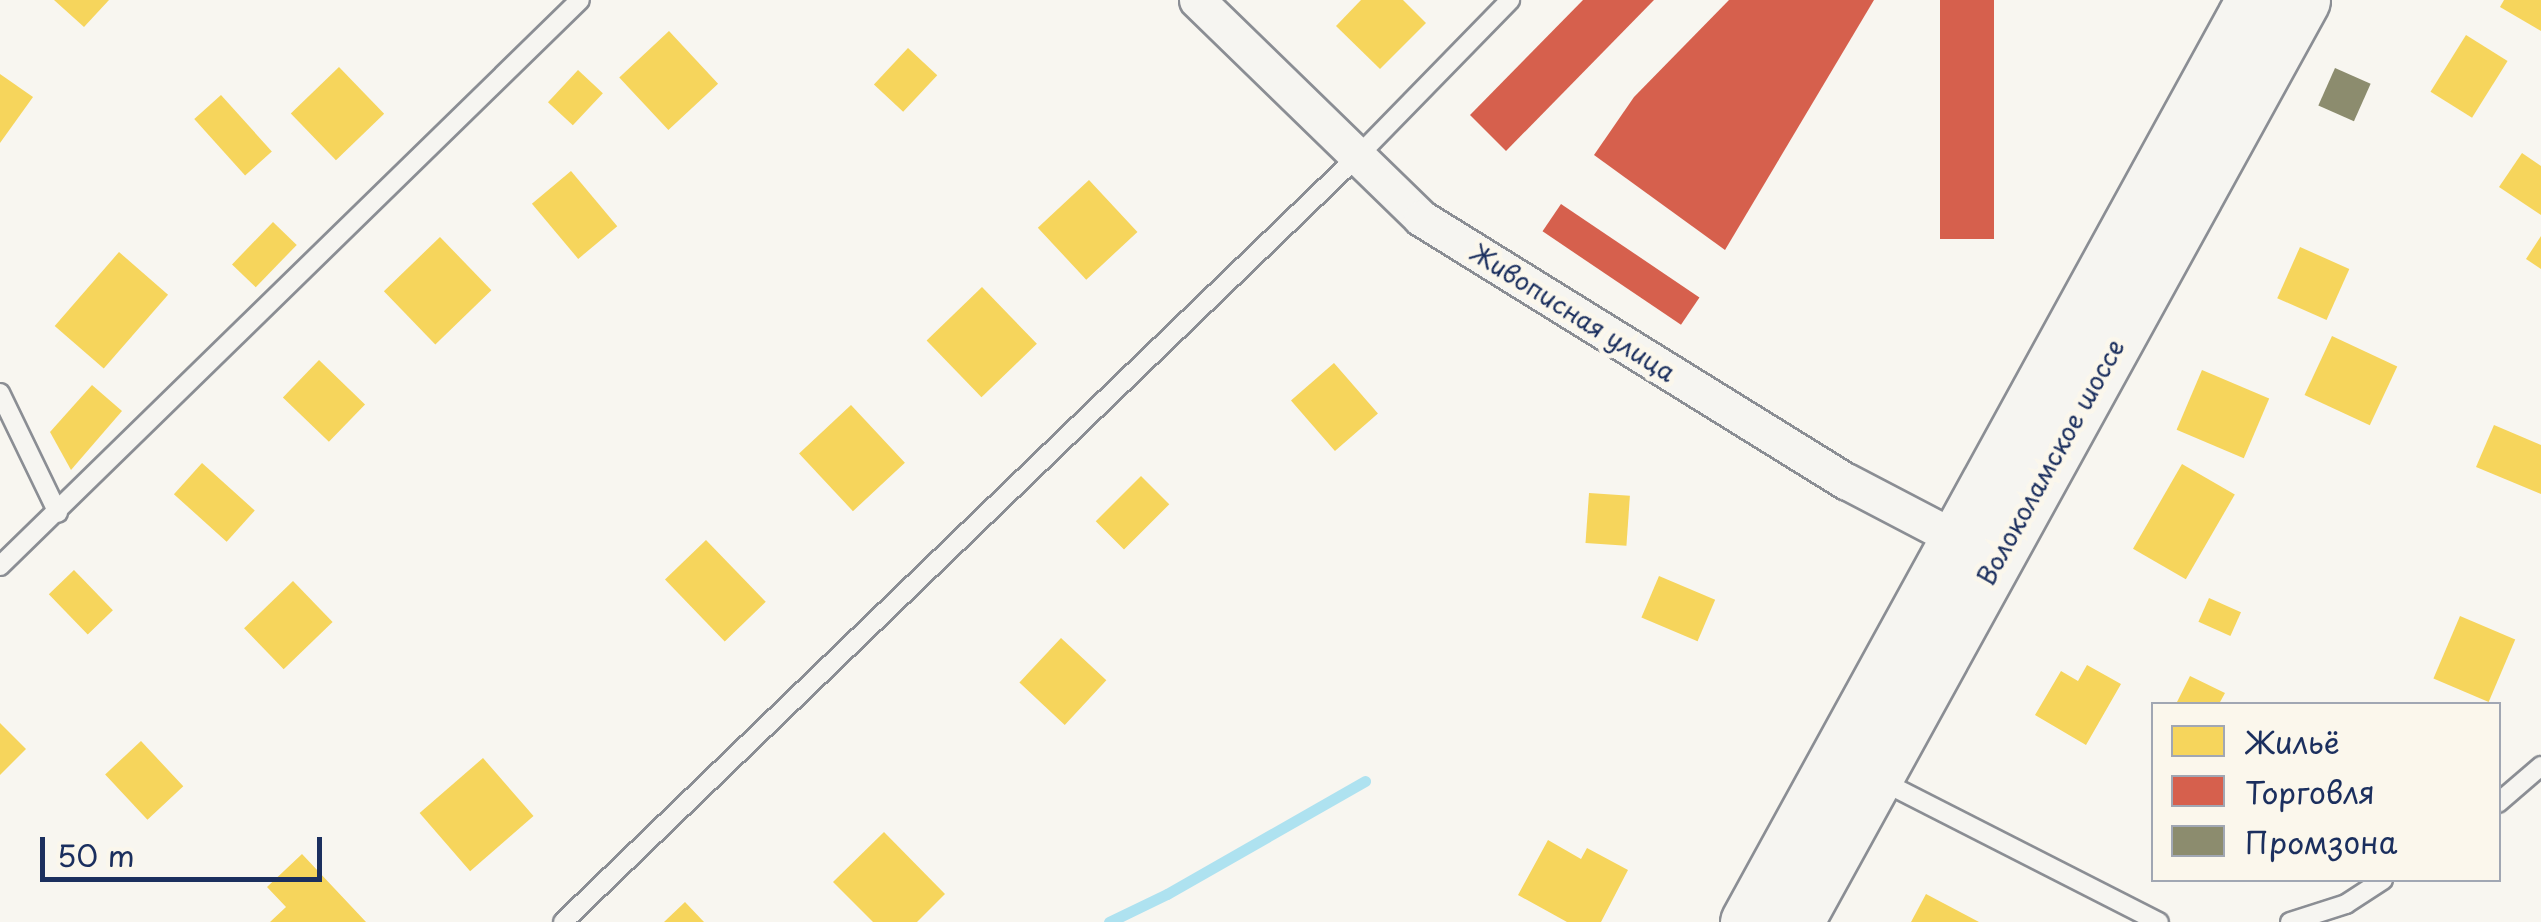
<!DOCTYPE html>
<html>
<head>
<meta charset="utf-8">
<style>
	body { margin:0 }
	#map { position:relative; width:2541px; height:922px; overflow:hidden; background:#f8f6f0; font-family:"Playpen Sans",sans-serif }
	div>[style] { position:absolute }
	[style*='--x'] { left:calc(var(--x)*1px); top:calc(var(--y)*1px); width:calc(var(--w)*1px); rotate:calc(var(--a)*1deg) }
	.homes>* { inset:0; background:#f6d55c; transform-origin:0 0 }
	.shops>* { inset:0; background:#d6604d; transform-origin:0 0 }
	.industry>* { inset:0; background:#8c8c6e; transform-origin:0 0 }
	.stream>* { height:11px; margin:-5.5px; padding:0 5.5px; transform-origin:5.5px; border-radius:5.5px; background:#aee2f0 }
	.roads { filter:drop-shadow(2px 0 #8b8e94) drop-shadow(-2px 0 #8b8e94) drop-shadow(0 2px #8b8e94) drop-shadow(0 -2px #8b8e94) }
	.service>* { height:18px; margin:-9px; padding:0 9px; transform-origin:9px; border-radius:9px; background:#f6f5f1 }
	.minor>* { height:35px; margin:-17.5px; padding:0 17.5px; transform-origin:17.5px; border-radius:17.5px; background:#f6f5f1 }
	.primary>* { height:55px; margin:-27.5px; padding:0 27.5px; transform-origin:27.5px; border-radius:27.5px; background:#f6f5f1 }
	span { translate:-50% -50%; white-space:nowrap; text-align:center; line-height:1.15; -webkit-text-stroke:10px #fbf7ec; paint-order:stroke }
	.street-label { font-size:25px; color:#1b2f5e }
	.legend { position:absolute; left:2151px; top:702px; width:350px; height:180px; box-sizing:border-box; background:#fbf7ec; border:2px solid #a1a7b3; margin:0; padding:12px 18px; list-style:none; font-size:30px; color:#1b2f5e }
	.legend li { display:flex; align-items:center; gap:20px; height:50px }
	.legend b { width:50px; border:2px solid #a1a7b3 }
	.scale { position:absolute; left:40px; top:837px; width:282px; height:45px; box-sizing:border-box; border:5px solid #1b2f5e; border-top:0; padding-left:12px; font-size:30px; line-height:35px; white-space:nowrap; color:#1b2f5e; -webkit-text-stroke:8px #fbf7ec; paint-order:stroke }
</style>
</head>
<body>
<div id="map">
	<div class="homes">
		<i style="clip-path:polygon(54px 0,109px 0,84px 27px)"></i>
		<i style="clip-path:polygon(1361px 0,1403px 0,1426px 23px,1380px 69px,1336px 26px)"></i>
		<i style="clip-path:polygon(2504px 0,2541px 0,2541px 31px,2500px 7px)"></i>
		<i style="left:669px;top:31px;width:72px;height:68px;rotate:47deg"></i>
		<i style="left:2466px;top:35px;width:49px;height:67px;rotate:32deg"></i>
		<i style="left:908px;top:48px;width:40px;height:50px;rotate:43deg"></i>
		<i style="left:339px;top:67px;width:65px;height:67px;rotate:46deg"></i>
		<i style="left:578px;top:70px;width:34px;height:44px;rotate:43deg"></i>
		<i style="clip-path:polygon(0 74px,33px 97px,0 143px)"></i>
		<i style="left:221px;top:95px;width:76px;height:36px;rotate:48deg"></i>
		<i style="clip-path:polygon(2522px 153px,2541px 166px,2541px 215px,2499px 187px)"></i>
		<i style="left:571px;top:171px;width:72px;height:51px;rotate:50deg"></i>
		<i style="left:1089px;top:180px;width:71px;height:70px;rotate:47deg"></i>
		<i style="left:273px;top:222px;width:33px;height:59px;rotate:44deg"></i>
		<i style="clip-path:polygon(2541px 236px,2541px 269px,2526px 259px)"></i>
		<i style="left:440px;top:237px;width:74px;height:78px;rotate:46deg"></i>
		<i style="left:2300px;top:247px;width:54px;height:56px;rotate:24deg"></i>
		<i style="left:119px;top:252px;width:65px;height:98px;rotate:41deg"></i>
		<i style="left:982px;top:287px;width:79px;height:77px;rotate:46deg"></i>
		<i style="left:2332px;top:336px;width:72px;height:65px;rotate:25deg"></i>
		<i style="left:319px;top:360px;width:64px;height:52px;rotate:44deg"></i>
		<i style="left:1334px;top:363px;width:67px;height:57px;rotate:49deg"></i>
		<i style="left:2202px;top:370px;width:73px;height:65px;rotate:23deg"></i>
		<i style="clip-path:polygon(92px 385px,122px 411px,71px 470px,50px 432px)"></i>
		<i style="left:851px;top:405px;width:79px;height:71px;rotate:47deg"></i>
		<i style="clip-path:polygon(2494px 425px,2541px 445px,2541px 494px,2476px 467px)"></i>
		<i style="left:202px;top:463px;width:71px;height:42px;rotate:42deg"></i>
		<i style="left:2182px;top:464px;width:61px;height:98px;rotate:30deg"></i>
		<i style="left:1141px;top:476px;width:40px;height:64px;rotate:45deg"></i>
		<i style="left:1589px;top:493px;width:41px;height:50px;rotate:4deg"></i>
		<i style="left:706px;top:540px;width:86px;height:57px;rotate:46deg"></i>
		<i style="left:74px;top:570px;width:56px;height:35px;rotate:46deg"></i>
		<i style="left:1659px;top:576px;width:61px;height:45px;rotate:23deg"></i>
		<i style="left:293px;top:581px;width:57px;height:68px;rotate:46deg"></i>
		<i style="left:2209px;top:598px;width:35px;height:26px;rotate:24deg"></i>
		<i style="left:2460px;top:616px;width:60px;height:68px;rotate:23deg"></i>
		<i style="left:1061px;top:638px;width:62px;height:61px;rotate:43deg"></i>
		<i style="clip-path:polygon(2087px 665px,2121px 684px,2086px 745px,2035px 715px,2061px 671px,2078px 681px)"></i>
		<i style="clip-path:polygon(2190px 676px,2225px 693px,2219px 704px,2177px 702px)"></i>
		<i style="clip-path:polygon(0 723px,26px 749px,0 775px)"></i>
		<i style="left:141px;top:741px;width:62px;height:49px;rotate:47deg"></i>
		<i style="left:483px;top:758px;width:77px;height:84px;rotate:49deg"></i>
		<i style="clip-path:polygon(884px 832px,945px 894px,917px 922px,873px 922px,833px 882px)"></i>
		<i style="clip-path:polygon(1548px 840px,1581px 859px,1587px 848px,1628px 870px,1601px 922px,1567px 922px,1518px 895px)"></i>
		<i style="clip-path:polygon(302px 854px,366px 922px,270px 922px,286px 907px,267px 887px)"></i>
		<i style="clip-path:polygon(1926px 894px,1979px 922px,1911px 922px)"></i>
		<i style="clip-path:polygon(685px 902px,704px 922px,664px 922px)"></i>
	</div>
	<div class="shops">
		<i style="clip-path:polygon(1583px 0,1654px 0,1506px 151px,1470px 115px)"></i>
		<i style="clip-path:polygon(1729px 0,1874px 0,1725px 250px,1594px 155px,1634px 97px)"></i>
		<i style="left:1940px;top:0;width:54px;height:239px"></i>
		<i style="left:1561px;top:204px;width:167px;height:33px;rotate:34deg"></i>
	</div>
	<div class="industry">
		<i style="left:2335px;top:68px;width:39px;height:41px;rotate:24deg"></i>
	</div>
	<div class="stream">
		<i style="--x:1109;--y:922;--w:64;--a:-25.8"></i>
		<i style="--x:1167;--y:894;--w:228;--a:-29.7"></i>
	</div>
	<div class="roads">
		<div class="service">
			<i style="--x:0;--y:393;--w:133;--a:64.2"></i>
			<i style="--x:0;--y:566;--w:810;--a:-44.3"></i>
			<i style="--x:1880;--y:780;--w:313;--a:27"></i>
			<i style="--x:2498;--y:803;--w:57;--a:-40.7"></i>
			<i style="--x:563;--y:922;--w:1104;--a:-43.94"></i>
			<i style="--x:1358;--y:156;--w:218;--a:-45.7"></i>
			<i style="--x:2290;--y:922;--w:59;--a:-17.8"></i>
			<i style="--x:2346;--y:904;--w:44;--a:-33"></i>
		</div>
		<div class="minor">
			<i style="--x:1197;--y:0;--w:313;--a:44.2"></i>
			<i style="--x:1421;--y:218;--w:500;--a:31.8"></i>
			<i style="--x:1846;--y:481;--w:144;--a:27.6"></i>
		</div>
		<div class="primary">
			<i style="--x:1748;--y:922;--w:1052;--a:-61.24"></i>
			<i style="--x:1795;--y:922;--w:1052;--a:-61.19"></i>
		</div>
	</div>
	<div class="street-label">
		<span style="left:1573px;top:312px;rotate:32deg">Живописная улица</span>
		<span style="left:2050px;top:462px;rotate:-61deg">Волоколамское шоссе</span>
	</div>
	<ul class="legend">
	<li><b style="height:28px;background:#f6d55c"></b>Жильё</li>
	<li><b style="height:28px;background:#d6604d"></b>Торговля</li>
	<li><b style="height:28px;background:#8c8c6e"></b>Промзона</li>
	</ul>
	<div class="scale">50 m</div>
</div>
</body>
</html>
